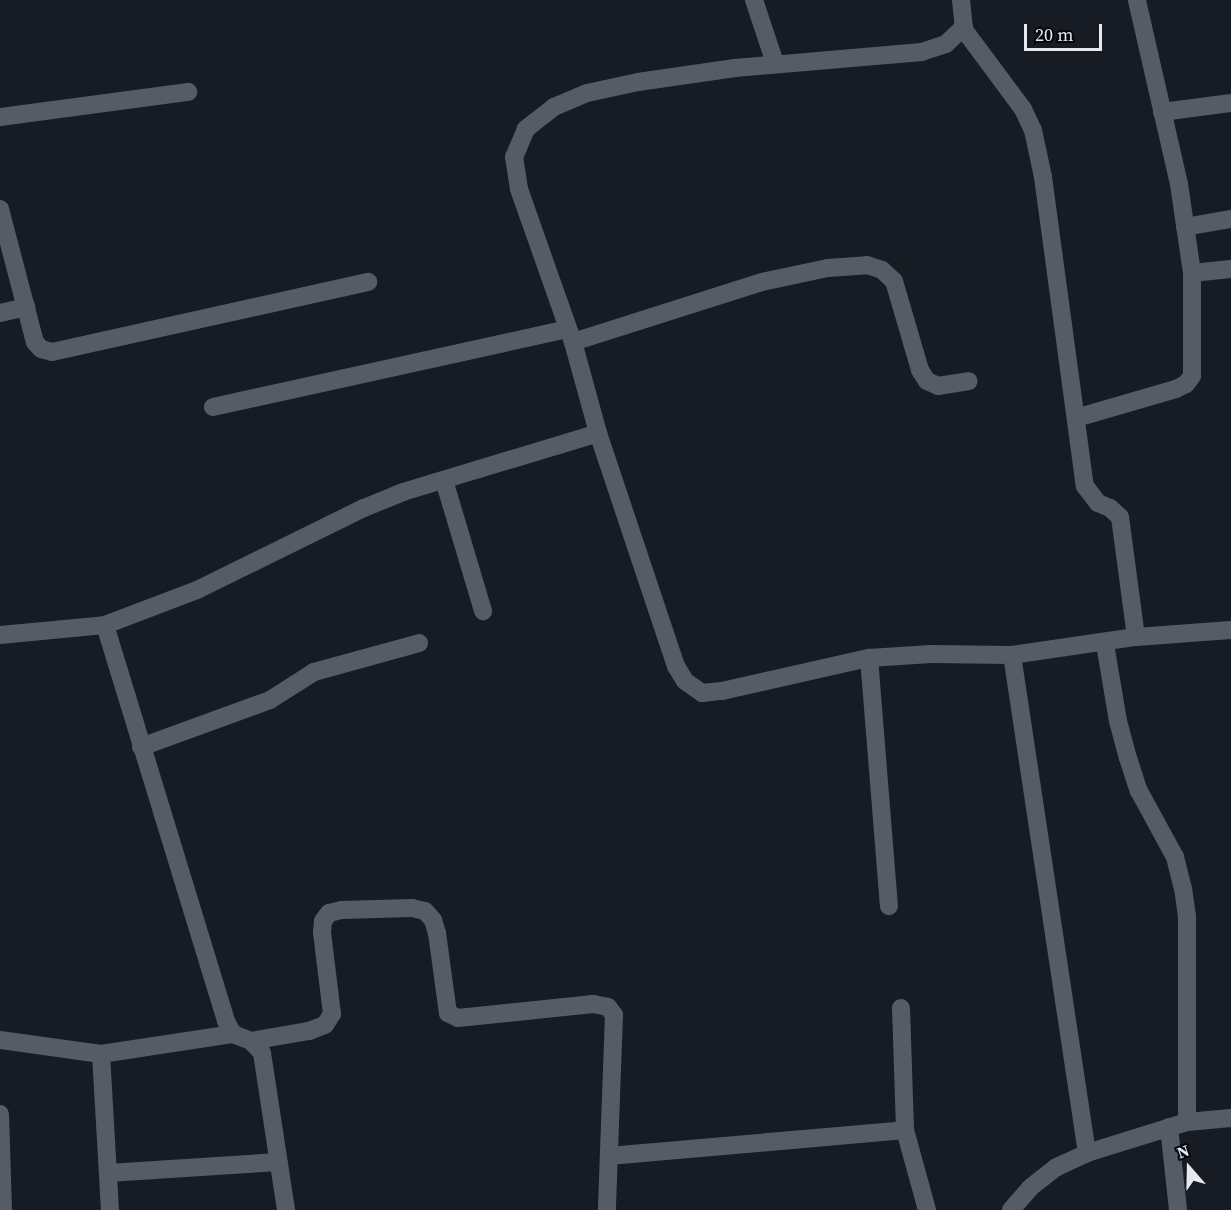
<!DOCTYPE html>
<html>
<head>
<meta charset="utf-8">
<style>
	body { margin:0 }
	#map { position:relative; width:1231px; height:1210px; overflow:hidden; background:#171c24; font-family:"Source Serif 4",serif }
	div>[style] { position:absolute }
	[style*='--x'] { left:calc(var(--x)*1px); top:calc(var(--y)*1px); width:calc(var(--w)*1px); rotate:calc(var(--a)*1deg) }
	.minor>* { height:18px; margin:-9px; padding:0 9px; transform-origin:9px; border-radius:9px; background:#565c66 }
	span { translate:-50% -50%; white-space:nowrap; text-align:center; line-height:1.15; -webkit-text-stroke:5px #05070a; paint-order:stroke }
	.north { position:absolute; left:1159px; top:1138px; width:60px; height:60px; -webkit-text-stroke:4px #05070a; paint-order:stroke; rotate:340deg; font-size:16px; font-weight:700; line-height:24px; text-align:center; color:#e6eaf0 }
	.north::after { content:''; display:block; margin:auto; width:21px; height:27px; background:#e6eaf0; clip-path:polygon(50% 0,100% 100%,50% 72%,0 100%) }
	.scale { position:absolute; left:1024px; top:24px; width:78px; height:27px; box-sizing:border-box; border:3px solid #e6eaf0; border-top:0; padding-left:8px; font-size:18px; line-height:21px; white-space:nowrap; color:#e6eaf0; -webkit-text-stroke:4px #05070a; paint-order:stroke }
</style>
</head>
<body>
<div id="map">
	<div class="minor">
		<i style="--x:754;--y:0;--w:66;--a:71.6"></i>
		<i style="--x:961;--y:0;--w:27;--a:84"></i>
		<i style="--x:964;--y:27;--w:25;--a:137"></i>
		<i style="--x:946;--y:44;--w:25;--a:162"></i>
		<i style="--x:922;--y:52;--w:188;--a:175.1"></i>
		<i style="--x:735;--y:68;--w:98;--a:171.8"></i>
		<i style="--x:638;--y:82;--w:52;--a:167.8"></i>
		<i style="--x:587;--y:93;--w:36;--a:157"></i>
		<i style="--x:554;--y:107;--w:36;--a:142"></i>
		<i style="--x:526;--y:129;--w:30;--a:113"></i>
		<i style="--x:514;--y:157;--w:32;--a:81"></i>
		<i style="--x:519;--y:189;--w:162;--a:70.6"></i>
		<i style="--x:573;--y:342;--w:94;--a:74.6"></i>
		<i style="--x:598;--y:433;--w:246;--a:71.5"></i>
		<i style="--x:676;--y:666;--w:17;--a:59"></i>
		<i style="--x:685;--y:681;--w:21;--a:35"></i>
		<i style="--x:702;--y:693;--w:20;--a:-6"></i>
		<i style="--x:722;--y:691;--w:151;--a:-12.7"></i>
		<i style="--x:869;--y:658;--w:62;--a:-3.7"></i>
		<i style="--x:931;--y:654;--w:81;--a:0.7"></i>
		<i style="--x:1012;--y:655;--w:125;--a:-8.3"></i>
		<i style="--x:1136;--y:637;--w:95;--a:-4.2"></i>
		<i style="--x:962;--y:27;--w:102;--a:53.4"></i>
		<i style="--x:1023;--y:109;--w:23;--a:65"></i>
		<i style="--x:1033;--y:130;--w:48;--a:78"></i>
		<i style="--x:1043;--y:177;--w:312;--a:82.3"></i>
		<i style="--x:1085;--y:486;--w:21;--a:53"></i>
		<i style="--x:1098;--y:503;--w:13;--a:23"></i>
		<i style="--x:1110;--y:508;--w:13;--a:42"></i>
		<i style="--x:1120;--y:517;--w:121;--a:82.4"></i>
		<i style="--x:1162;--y:112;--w:70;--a:-7.4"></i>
		<i style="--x:0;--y:117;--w:190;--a:-7.6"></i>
		<i style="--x:0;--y:209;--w:138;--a:75.3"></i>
		<i style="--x:35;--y:342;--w:9;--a:49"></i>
		<i style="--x:41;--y:349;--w:11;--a:15"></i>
		<i style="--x:52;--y:352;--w:324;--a:-12.5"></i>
		<i style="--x:1185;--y:227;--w:47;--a:-9.9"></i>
		<i style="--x:1192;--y:273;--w:39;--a:-6"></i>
		<i style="--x:0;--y:313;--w:27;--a:-13"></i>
		<i style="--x:573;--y:342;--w:198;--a:-17.6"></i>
		<i style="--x:762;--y:282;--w:67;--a:-12"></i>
		<i style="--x:828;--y:268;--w:39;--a:-4"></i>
		<i style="--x:867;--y:265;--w:16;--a:18"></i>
		<i style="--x:882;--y:270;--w:16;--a:43"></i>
		<i style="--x:894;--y:281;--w:93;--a:73.7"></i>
		<i style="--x:920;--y:370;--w:13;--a:58"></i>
		<i style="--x:927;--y:381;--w:12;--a:24"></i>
		<i style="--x:938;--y:386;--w:31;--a:-9"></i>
		<i style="--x:213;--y:407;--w:363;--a:-12.4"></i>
		<i style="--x:1076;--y:418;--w:104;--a:-16.2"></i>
		<i style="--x:1176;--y:389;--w:11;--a:-27"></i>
		<i style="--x:1186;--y:384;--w:10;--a:-53"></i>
		<i style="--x:1192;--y:376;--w:103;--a:-90"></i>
		<i style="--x:1192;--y:273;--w:90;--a:-98.3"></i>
		<i style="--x:1179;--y:184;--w:189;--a:-102.9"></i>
		<i style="--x:444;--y:480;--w:137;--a:73.4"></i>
		<i style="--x:105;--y:625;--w:414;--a:73"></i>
		<i style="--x:226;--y:1021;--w:15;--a:62"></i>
		<i style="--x:233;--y:1034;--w:19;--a:21"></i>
		<i style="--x:251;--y:1041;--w:16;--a:47"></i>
		<i style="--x:262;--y:1053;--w:159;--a:81.3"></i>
		<i style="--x:0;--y:635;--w:105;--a:-5.4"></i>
		<i style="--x:105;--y:625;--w:98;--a:-20.8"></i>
		<i style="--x:197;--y:590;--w:186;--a:-26.2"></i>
		<i style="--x:364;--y:508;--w:42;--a:-22.3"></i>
		<i style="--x:403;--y:492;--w:204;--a:-16.8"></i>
		<i style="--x:1105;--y:644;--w:78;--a:80.4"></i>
		<i style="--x:1118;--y:721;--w:38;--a:75"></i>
		<i style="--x:1128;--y:758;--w:35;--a:72"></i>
		<i style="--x:1139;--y:791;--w:75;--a:61.4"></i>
		<i style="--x:1175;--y:857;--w:32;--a:76"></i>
		<i style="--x:1183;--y:888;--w:29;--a:82"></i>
		<i style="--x:1187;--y:917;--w:205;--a:90"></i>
		<i style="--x:1012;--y:655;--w:504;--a:81.44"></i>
		<i style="--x:869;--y:658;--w:249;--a:85.4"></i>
		<i style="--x:141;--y:747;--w:137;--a:-20"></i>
		<i style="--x:270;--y:700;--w:52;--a:-32.5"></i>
		<i style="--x:314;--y:672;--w:109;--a:-15.4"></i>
		<i style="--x:901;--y:1008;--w:122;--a:88.1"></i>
		<i style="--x:905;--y:1130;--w:83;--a:74.6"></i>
		<i style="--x:0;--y:1040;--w:102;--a:7.9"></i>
		<i style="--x:101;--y:1054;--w:134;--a:-8.6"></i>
		<i style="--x:251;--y:1041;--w:59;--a:-9.8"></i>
		<i style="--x:309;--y:1031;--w:17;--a:-21"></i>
		<i style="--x:325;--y:1025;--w:13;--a:-58"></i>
		<i style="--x:332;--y:1014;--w:82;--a:-97"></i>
		<i style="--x:322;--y:933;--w:12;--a:-85"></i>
		<i style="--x:323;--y:921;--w:10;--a:-53"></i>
		<i style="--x:329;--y:913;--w:13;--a:-13"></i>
		<i style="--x:342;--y:910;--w:70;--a:-1.6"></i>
		<i style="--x:412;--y:908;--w:13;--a:13"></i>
		<i style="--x:425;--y:911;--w:12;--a:48"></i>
		<i style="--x:433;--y:920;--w:14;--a:73"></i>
		<i style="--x:437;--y:933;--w:81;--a:82.2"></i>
		<i style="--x:448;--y:1013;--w:11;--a:27"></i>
		<i style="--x:458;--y:1018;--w:136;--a:-5.9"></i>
		<i style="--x:593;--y:1004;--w:15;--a:11"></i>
		<i style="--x:608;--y:1007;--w:10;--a:53"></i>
		<i style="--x:614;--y:1015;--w:195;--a:92.1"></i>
		<i style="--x:101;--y:1054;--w:156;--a:86.7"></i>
		<i style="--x:0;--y:1114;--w:96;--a:88.2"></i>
		<i style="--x:1169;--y:1127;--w:83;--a:83.8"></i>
		<i style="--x:609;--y:1156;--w:297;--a:-5"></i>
		<i style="--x:108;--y:1173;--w:171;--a:-3.7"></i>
		<i style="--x:1011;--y:1210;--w:30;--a:-49"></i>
		<i style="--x:1031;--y:1187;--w:33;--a:-38"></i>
		<i style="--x:1057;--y:1167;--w:33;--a:-25"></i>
		<i style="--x:1087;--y:1153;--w:105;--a:-17.2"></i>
		<i style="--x:1187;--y:1122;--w:44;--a:-5.2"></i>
	</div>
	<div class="north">N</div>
	<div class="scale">20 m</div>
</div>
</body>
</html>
